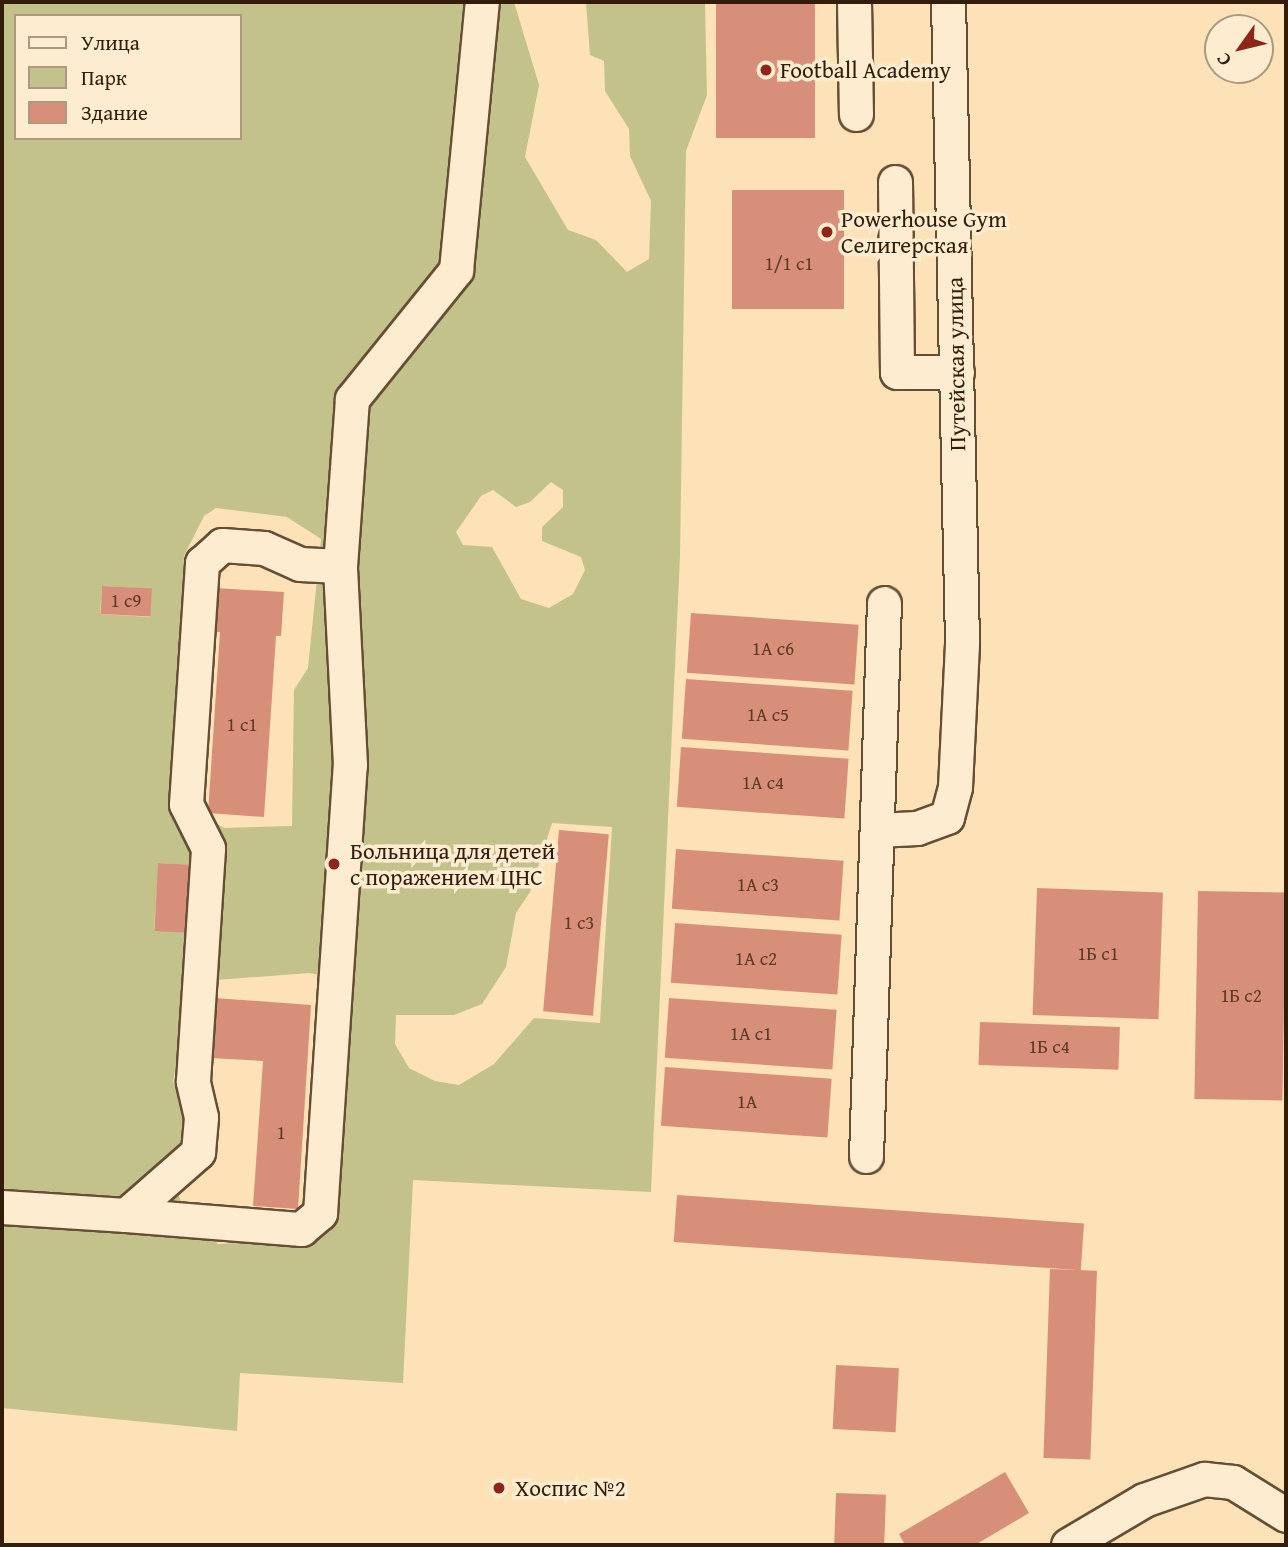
<!DOCTYPE html>
<html>
<head>
<meta charset="utf-8">
<style>
	body { margin:0 }
	#map { position:relative; width:1288px; height:1547px; overflow:hidden; background:#fce2b6; font-family:"Gentium Book Plus",serif }
	div>[style] { position:absolute }
	[style*='--x'] { left:calc(var(--x)*1px); top:calc(var(--y)*1px); width:calc(var(--w)*1px); rotate:calc(var(--a)*1deg) }
	.green>* { inset:0; background:#c3c28b }
	.building>* { inset:0; background:#d88f79; transform-origin:0 0 }
	.roads { filter:drop-shadow(2px 0 #664e35) drop-shadow(-2px 0 #664e35) drop-shadow(0 2px #664e35) drop-shadow(0 -2px #664e35) }
	.minor>* { height:33px; margin:-16.5px; padding:0 16.5px; transform-origin:16.5px; border-radius:16.5px; background:#fdecd0 }
	.dots>* { width:19px; height:19px; translate:-50% -50%; box-sizing:border-box; border:4px solid #fdecd0; border-radius:50% }
	span { translate:-50% -50%; white-space:nowrap; text-align:center; line-height:1.15; -webkit-text-stroke:7px #fdecd0; paint-order:stroke }
	.number-label { font-size:19px; color:#5d3926 }
	.number-label span { -webkit-text-stroke-width:0 }
	.poi-label { font-size:23px; color:#341c0a }
	.left { translate:0 -50%; text-align:left }
	.street-label { font-size:23px; color:#341c0a }
	.frame { position:absolute; inset:0; border:4px solid #341c0a; pointer-events:none }
	.legend { position:absolute; left:14px; top:14px; width:228px; height:126px; box-sizing:border-box; background:#fdecd0; border:2px solid #ad9981; margin:0; padding:9px 12px; list-style:none; font-size:21px; color:#341c0a }
	.legend li { display:flex; align-items:center; gap:14px; height:35px }
	.legend b { width:35px; border:2px solid #ad9981 }
	.north { position:absolute; left:1204px; top:14px; width:70px; height:70px; box-sizing:border-box; background:#fdecd0; border:2px solid #ad9981; border-radius:50%; rotate:236deg; font-size:19px; font-weight:700; line-height:28px; text-align:center; color:#341c0a }
	.north::after { content:''; display:block; margin:auto; width:24px; height:32px; background:#8f2418; clip-path:polygon(50% 0,100% 100%,50% 72%,0 100%) }
</style>
</head>
<body>
<div id="map">
	<div class="green">
		<i style="clip-path:polygon(evenodd,2px 2px,514px 2px,539px 85px,525px 157px,568px 230px,596px 240px,627px 272px,649px 259px,651px 201px,630px 156px,629px 129px,605px 91px,604px 61px,590px 55px,586px 2px,705px 2px,707px 95px,686px 151px,680px 556px,651px 1192px,413px 1180px,403px 1383px,240px 1373px,237px 1431px,2px 1408px,2px 2px,16px 16px,240px 16px,240px 138px,16px 138px,16px 16px,2px 2px,551px 482px,563px 490px,563px 507px,542px 527px,542px 541px,581px 557px,585px 570px,573px 594px,549px 608px,521px 599px,492px 547px,463px 545px,456px 532px,481px 496px,493px 490px,516px 507px,530px 502px,551px 482px,2px 2px,216px 508px,287px 517px,321px 539px,308px 668px,294px 690px,292px 826px,224px 828px,176px 799px,184px 556px,204px 516px,216px 508px,2px 2px,102px 586px,151px 589px,150px 617px,100px 614px,102px 586px,2px 2px,552px 823px,612px 827px,600px 1023px,534px 1018px,494px 1064px,459px 1085px,435px 1081px,409px 1068px,395px 1044px,396px 1015px,454px 1015px,482px 1004px,506px 967px,516px 913px,530px 892px,552px 823px,2px 2px,159px 863px,191px 865px,154px 930px,159px 863px,2px 2px,309px 973px,332px 977px,313px 1239px,218px 1244px,185px 1211px,173px 1182px,191px 1124px,189px 1109px,173px 1082px,189px 982px,309px 973px)"></i>
	</div>
	<div class="building">
		<i style="left:716px;top:2px;width:99px;height:136px"></i>
		<i style="left:844px;top:190px;width:119px;height:112px;rotate:90deg"></i>
		<i style="left:102px;top:586px;width:50px;height:28px;rotate:3deg"></i>
		<i style="clip-path:polygon(215px 588px,284px 592px,281px 636px,276px 636px,264px 817px,208px 813px,220px 632px,212px 632px)"></i>
		<i style="left:691px;top:613px;width:168px;height:60px;rotate:4deg"></i>
		<i style="left:686px;top:679px;width:167px;height:60px;rotate:4deg"></i>
		<i style="left:681px;top:747px;width:168px;height:60px;rotate:4deg"></i>
		<i style="left:559px;top:830px;width:50px;height:182px;rotate:5deg"></i>
		<i style="left:676px;top:849px;width:168px;height:60px;rotate:4deg"></i>
		<i style="left:158px;top:863px;width:33px;height:68px;rotate:3deg"></i>
		<i style="left:1037px;top:888px;width:126px;height:127px;rotate:2deg"></i>
		<i style="left:1198px;top:891px;width:88px;height:208px;rotate:1deg"></i>
		<i style="left:675px;top:923px;width:167px;height:60px;rotate:4deg"></i>
		<i style="clip-path:polygon(215px 998px,311px 1005px,298px 1209px,253px 1206px,263px 1061px,211px 1058px)"></i>
		<i style="left:669px;top:998px;width:168px;height:60px;rotate:4deg"></i>
		<i style="left:980px;top:1022px;width:140px;height:43px;rotate:2deg"></i>
		<i style="left:665px;top:1067px;width:167px;height:59px;rotate:4deg"></i>
		<i style="left:677px;top:1195px;width:408px;height:47px;rotate:4deg"></i>
		<i style="left:1050px;top:1269px;width:47px;height:189px;rotate:2deg"></i>
		<i style="left:836px;top:1365px;width:63px;height:64px;rotate:3deg"></i>
		<i style="clip-path:polygon(1005px 1472px,1029px 1513px,975px 1545px,905px 1545px,899px 1534px)"></i>
		<i style="left:836px;top:1493px;width:50px;height:52px;rotate:2deg"></i>
	</div>
	<div class="roads">
		<div class="minor">
			<i style="--x:854;--y:2;--w:112;--a:89"></i>
			<i style="--x:895;--y:182;--w:190;--a:89.4"></i>
			<i style="--x:897;--y:372;--w:60;--a:0"></i>
			<i style="--x:877;--y:830;--w:40;--a:-2.9"></i>
			<i style="--x:917;--y:828;--w:32;--a:-20"></i>
			<i style="--x:947;--y:817;--w:31;--a:-75"></i>
			<i style="--x:955;--y:787;--w:145;--a:-87.2"></i>
			<i style="--x:962;--y:642;--w:640;--a:-91.25"></i>
			<i style="--x:866;--y:1156;--w:553;--a:-88.14"></i>
			<i style="--x:2;--y:1207;--w:124;--a:3.7"></i>
			<i style="--x:126;--y:1215;--w:96;--a:-41.2"></i>
			<i style="--x:198;--y:1152;--w:35;--a:-85"></i>
			<i style="--x:201;--y:1117;--w:37;--a:-103"></i>
			<i style="--x:193;--y:1081;--w:233;--a:-86.3"></i>
			<i style="--x:208;--y:848;--w:49;--a:-116.6"></i>
			<i style="--x:186;--y:804;--w:242;--a:-86.2"></i>
			<i style="--x:202;--y:563;--w:27;--a:-42"></i>
			<i style="--x:222;--y:545;--w:42;--a:4.1"></i>
			<i style="--x:264;--y:548;--w:39;--a:24"></i>
			<i style="--x:300;--y:564;--w:40;--a:2.9"></i>
			<i style="--x:340;--y:566;--w:167;--a:-85.9"></i>
			<i style="--x:352;--y:399;--w:166;--a:-51.1"></i>
			<i style="--x:456;--y:270;--w:269;--a:-84.5"></i>
			<i style="--x:126;--y:1215;--w:176;--a:4.6"></i>
			<i style="--x:301;--y:1229;--w:25;--a:-40"></i>
			<i style="--x:320;--y:1213;--w:449;--a:-86.2"></i>
			<i style="--x:350;--y:765;--w:199;--a:-92.9"></i>
			<i style="--x:1068;--y:1545;--w:88;--a:-30.6"></i>
			<i style="--x:1144;--y:1500;--w:64;--a:-19.3"></i>
			<i style="--x:1204;--y:1479;--w:29;--a:6"></i>
			<i style="--x:1233;--y:1482;--w:62;--a:31.9"></i>
		</div>
	</div>
	<div class="dots">
		<i style="left:766px;top:70px;background:#8f2418"></i>
		<i style="left:827px;top:232px;background:#8f2418"></i>
		<i style="left:334px;top:864px;background:#8f2418"></i>
		<i style="left:499px;top:1488px;background:#8f2418"></i>
	</div>
	<div class="number-label">
		<span style="left:789px;top:264px">1/1 с1</span>
		<span style="left:126px;top:601px">1 с9</span>
		<span style="left:773px;top:649px">1A с6</span>
		<span style="left:768px;top:715px">1A с5</span>
		<span style="left:242px;top:725px">1 с1</span>
		<span style="left:763px;top:783px">1А с4</span>
		<span style="left:758px;top:885px">1A с3</span>
		<span style="left:579px;top:923px">1 с3</span>
		<span style="left:1098px;top:954px">1Б с1</span>
		<span style="left:756px;top:959px">1A с2</span>
		<span style="left:1241px;top:996px">1Б с2</span>
		<span style="left:751px;top:1034px">1А с1</span>
		<span style="left:1049px;top:1047px">1Б с4</span>
		<span style="left:747px;top:1102px">1A</span>
		<span style="left:281px;top:1133px">1</span>
	</div>
	<div class="poi-label">
		<span class="left" style="left:780px;top:70px">Football Academy</span>
		<span class="left" style="left:841px;top:232px">Powerhouse Gym<br>Селигерская</span>
		<span class="left" style="left:350px;top:864px">Больница для детей<br>с поражением ЦНС</span>
		<span class="left" style="left:515px;top:1488px">Хоспис №2</span>
	</div>
	<div class="street-label">
		<span style="left:956px;top:364px;rotate:-91deg">Путейская улица</span>
	</div>
	<div class="frame"></div>
	<ul class="legend">
	<li><b style="height:9px;background:#fdecd0"></b>Улица</li>
	<li><b style="height:19px;background:#c3c28b"></b>Парк</li>
	<li><b style="height:19px;background:#d88f79"></b>Здание</li>
	</ul>
	<div class="north">С</div>
</div>
</body>
</html>
